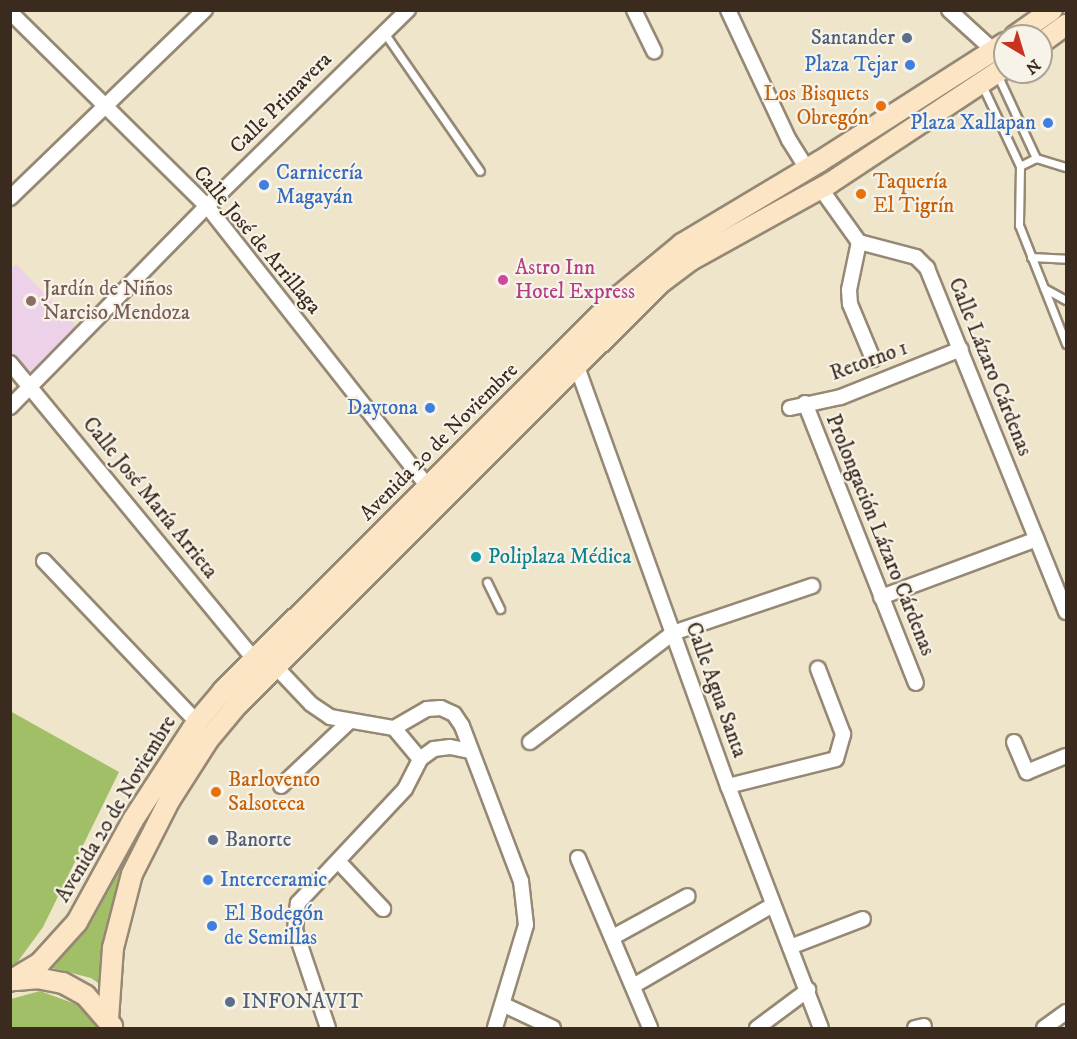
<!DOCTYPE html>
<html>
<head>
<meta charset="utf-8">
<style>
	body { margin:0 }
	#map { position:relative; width:1077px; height:1039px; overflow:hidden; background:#efe5ca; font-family:"IM FELL DW Pica",serif }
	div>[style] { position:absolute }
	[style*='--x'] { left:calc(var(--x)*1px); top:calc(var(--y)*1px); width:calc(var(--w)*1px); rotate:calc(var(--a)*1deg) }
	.built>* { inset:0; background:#edd1e9 }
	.green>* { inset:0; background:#a1bf67 }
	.roads { filter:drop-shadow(2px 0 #958874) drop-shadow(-2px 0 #958874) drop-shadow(0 2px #958874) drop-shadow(0 -2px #958874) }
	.lane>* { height:7px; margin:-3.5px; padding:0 3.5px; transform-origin:3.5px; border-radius:3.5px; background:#fff }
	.street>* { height:14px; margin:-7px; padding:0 7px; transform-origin:7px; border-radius:7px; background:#fff }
	.secondary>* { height:20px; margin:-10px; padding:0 10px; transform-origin:10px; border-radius:10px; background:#fce5c4 }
	.dots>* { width:16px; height:16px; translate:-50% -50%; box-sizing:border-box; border:3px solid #f7f3e8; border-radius:50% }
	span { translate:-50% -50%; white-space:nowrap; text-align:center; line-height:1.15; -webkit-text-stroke:4.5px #f7f3e8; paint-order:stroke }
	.service-label { font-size:21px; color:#4e5e75 }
	.right { translate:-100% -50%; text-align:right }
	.left { translate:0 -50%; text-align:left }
	.shop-label { font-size:21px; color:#366cbe }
	.food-label { font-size:21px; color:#c56008 }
	.street-label { font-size:21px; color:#3b2a1e }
	.hotel-label { font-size:21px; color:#b23c85 }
	.education-label { font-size:21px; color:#785e54 }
	.culture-label { font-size:21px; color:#0d838f }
	.frame { position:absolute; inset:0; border:12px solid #3b2a1e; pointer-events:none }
	.north { position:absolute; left:993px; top:24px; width:60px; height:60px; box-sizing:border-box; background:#f7f3e8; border:2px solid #aca397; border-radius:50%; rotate:142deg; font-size:16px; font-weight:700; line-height:24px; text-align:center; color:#3b2a1e }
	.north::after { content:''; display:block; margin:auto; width:21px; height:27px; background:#c8321e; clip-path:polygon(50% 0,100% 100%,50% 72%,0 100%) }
</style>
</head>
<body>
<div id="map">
	<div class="built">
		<i style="clip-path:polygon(16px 264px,83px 333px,28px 388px,11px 369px,10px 269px)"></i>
	</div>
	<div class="green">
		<i style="clip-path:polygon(788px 186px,793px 192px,688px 254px,636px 292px,226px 707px,141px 835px,118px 882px,107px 937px,105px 988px,91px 978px,52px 968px,88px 927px,162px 792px,199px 735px,224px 705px,634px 288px)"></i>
		<i style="clip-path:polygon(10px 711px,119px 772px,43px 927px,11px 971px)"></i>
		<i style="clip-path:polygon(40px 991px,81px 1006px,100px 1028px,11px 1028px,11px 999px)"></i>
	</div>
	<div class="roads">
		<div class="lane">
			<i style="--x:383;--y:31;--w:170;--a:55.3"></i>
			<i style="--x:997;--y:74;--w:93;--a:65.1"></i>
			<i style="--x:982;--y:85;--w:89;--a:64.9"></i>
			<i style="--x:1020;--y:166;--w:59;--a:91"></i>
			<i style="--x:1019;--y:225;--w:128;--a:68.4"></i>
			<i style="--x:1020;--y:166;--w:18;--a:-27"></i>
			<i style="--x:1036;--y:158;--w:31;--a:17"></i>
			<i style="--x:1031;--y:257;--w:35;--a:3"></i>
			<i style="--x:1044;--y:288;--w:25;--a:29"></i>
			<i style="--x:487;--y:582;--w:30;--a:64"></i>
		</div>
		<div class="street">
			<i style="--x:634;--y:10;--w:46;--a:64"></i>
			<i style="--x:728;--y:10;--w:144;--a:64.9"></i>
			<i style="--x:789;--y:140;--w:36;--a:58"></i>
			<i style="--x:949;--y:10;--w:61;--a:42.3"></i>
			<i style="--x:10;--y:12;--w:276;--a:44.6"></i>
			<i style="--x:207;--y:206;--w:356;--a:51.8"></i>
			<i style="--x:821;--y:189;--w:65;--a:54.4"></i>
			<i style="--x:859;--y:242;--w:59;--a:14.7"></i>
			<i style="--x:916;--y:257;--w:16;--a:45"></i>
			<i style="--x:927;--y:268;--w:371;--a:68"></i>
			<i style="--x:10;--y:198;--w:271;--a:-44"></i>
			<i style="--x:859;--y:242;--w:49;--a:101.8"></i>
			<i style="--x:849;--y:290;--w:14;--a:86"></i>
			<i style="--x:850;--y:304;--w:60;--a:67.3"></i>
			<i style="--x:10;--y:363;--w:385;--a:50.5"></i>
			<i style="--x:576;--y:364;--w:449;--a:70.2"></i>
			<i style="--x:728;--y:786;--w:259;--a:69"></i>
			<i style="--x:805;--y:403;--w:301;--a:68.4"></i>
			<i style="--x:10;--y:407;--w:281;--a:-45.6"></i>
			<i style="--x:207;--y:206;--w:281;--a:-44.3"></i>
			<i style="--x:790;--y:408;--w:52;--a:-12.2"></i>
			<i style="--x:841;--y:397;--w:129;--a:-21.8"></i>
			<i style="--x:44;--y:561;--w:222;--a:46.5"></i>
			<i style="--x:881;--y:597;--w:166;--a:-20.4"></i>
			<i style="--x:275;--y:666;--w:52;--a:46.5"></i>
			<i style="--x:311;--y:704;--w:23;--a:34"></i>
			<i style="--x:330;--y:717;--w:65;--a:9.8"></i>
			<i style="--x:394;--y:728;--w:38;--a:-30"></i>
			<i style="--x:427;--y:709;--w:14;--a:-4"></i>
			<i style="--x:441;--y:708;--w:14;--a:25"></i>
			<i style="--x:454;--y:714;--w:14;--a:56"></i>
			<i style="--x:462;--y:726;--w:166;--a:69.2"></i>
			<i style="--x:521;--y:881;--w:44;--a:83.5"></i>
			<i style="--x:526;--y:925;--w:108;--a:106.8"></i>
			<i style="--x:394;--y:728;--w:40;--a:50"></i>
			<i style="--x:530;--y:742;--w:180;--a:-37.3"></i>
			<i style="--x:673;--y:633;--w:147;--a:-18.7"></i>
			<i style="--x:1014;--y:742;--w:33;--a:67"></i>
			<i style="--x:1027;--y:772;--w:42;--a:-22.3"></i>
			<i style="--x:281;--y:786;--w:93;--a:-43.3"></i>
			<i style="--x:728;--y:786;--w:111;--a:-14"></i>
			<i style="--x:836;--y:759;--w:26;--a:-74"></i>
			<i style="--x:843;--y:734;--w:70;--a:-111"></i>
			<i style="--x:578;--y:858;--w:185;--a:67"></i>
			<i style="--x:338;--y:861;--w:66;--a:46.8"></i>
			<i style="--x:613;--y:937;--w:85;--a:-28.7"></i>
			<i style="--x:790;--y:947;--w:78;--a:-21"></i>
			<i style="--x:633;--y:986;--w:162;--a:-30.1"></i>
			<i style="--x:504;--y:1005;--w:54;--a:25.1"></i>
			<i style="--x:328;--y:1028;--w:103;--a:-108.6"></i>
			<i style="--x:295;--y:930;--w:27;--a:-84"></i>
			<i style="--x:298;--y:903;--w:156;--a:-46.8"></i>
			<i style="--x:405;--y:789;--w:34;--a:-63"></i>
			<i style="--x:420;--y:759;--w:17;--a:-36"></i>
			<i style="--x:434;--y:749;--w:16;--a:-7"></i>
			<i style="--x:450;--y:747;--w:20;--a:11"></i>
			<i style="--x:757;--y:1028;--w:64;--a:-36.7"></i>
			<i style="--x:915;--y:1028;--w:9;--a:-13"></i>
			<i style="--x:1044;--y:1028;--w:27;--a:-36"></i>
		</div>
		<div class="secondary">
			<i style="--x:1015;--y:36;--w:45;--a:-35.1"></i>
			<i style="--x:1041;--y:43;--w:31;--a:-36"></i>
			<i style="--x:16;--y:980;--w:21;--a:-5"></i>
			<i style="--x:37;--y:978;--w:26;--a:11"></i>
			<i style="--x:63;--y:983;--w:26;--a:29"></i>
			<i style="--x:86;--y:996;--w:40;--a:49"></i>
			<i style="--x:10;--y:981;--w:35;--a:-31"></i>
			<i style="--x:40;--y:963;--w:55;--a:-47.9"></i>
			<i style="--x:77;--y:922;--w:116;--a:-61.2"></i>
			<i style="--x:133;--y:820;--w:117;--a:-56.9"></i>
			<i style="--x:197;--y:722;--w:40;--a:-50"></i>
			<i style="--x:223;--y:691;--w:559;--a:-44.93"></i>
			<i style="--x:619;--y:296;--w:82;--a:-39.5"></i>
			<i style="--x:682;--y:244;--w:160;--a:-30.9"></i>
			<i style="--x:819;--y:162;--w:221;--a:-32.6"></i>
			<i style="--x:108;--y:1019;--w:71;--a:-86"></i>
			<i style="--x:113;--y:948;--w:76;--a:-75.6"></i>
			<i style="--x:132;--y:874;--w:82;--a:-63.1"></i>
			<i style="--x:169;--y:801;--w:72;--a:-57.4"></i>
			<i style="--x:208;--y:740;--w:47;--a:-50.2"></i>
			<i style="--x:238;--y:704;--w:595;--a:-44.93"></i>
			<i style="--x:659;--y:284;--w:40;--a:-37"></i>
			<i style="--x:691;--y:260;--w:159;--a:-29"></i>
			<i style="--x:830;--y:183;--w:210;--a:-33.5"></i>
		</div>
	</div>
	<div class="dots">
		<i style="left:907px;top:38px;background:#5c6f8a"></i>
		<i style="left:910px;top:65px;background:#3f7fe0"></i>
		<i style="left:881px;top:106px;background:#e8710a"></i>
		<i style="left:1048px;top:123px;background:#3f7fe0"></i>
		<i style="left:264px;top:185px;background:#3f7fe0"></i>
		<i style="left:861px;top:194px;background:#e8710a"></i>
		<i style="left:503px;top:280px;background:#d1479c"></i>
		<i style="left:31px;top:301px;background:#8d6e63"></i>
		<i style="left:430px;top:408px;background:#3f7fe0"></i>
		<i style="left:476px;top:557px;background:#0f9aa8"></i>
		<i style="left:216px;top:792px;background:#e8710a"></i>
		<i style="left:213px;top:840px;background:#5c6f8a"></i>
		<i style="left:208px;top:880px;background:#3f7fe0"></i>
		<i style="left:212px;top:926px;background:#3f7fe0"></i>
		<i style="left:230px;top:1002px;background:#5c6f8a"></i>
	</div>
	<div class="service-label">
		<span class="right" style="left:895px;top:38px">Santander</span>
		<span class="left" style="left:225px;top:840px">Banorte</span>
		<span class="left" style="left:242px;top:1002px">INFONAVIT</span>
	</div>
	<div class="shop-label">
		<span class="right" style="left:898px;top:65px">Plaza Tejar</span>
		<span class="right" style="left:1036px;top:123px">Plaza Xallapan</span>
		<span class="left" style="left:276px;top:185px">Carnicería<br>Magayán</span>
		<span class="right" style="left:418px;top:408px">Daytona</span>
		<span class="left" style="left:220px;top:880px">Interceramic</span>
		<span class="left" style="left:224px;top:926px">El Bodegón<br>de Semillas</span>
	</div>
	<div class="food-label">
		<span class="right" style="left:869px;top:106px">Los Bisquets<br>Obregón</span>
		<span class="left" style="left:873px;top:194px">Taquería<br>El Tigrín</span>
		<span class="left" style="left:228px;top:792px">Barlovento<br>Salsoteca</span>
	</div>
	<div class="street-label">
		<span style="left:281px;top:103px;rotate:-45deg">Calle Primavera</span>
		<span style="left:257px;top:240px;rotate:50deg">Calle José de Arrillaga</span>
		<span style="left:869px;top:361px;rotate:-20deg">Retorno 1</span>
		<span style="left:990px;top:367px;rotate:68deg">Calle Lázaro Cárdenas</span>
		<span style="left:439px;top:442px;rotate:-45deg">Avenida 20 de Noviembre</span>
		<span style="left:150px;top:498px;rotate:51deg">Calle José María Arrieta</span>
		<span style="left:880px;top:535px;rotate:68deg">Prolongación Lázaro Cárdenas</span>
		<span style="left:716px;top:690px;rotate:70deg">Calle Agua Santa</span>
		<span style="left:116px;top:809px;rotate:-59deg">Avenida 20 de Noviembre</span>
	</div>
	<div class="hotel-label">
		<span class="left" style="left:515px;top:280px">Astro Inn<br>Hotel Express</span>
	</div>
	<div class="education-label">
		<span class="left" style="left:43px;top:301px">Jardín de Niños<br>Narciso Mendoza</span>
	</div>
	<div class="culture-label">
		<span class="left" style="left:488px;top:557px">Poliplaza Médica</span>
	</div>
	<div class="frame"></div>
	<div class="north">N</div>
</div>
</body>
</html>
